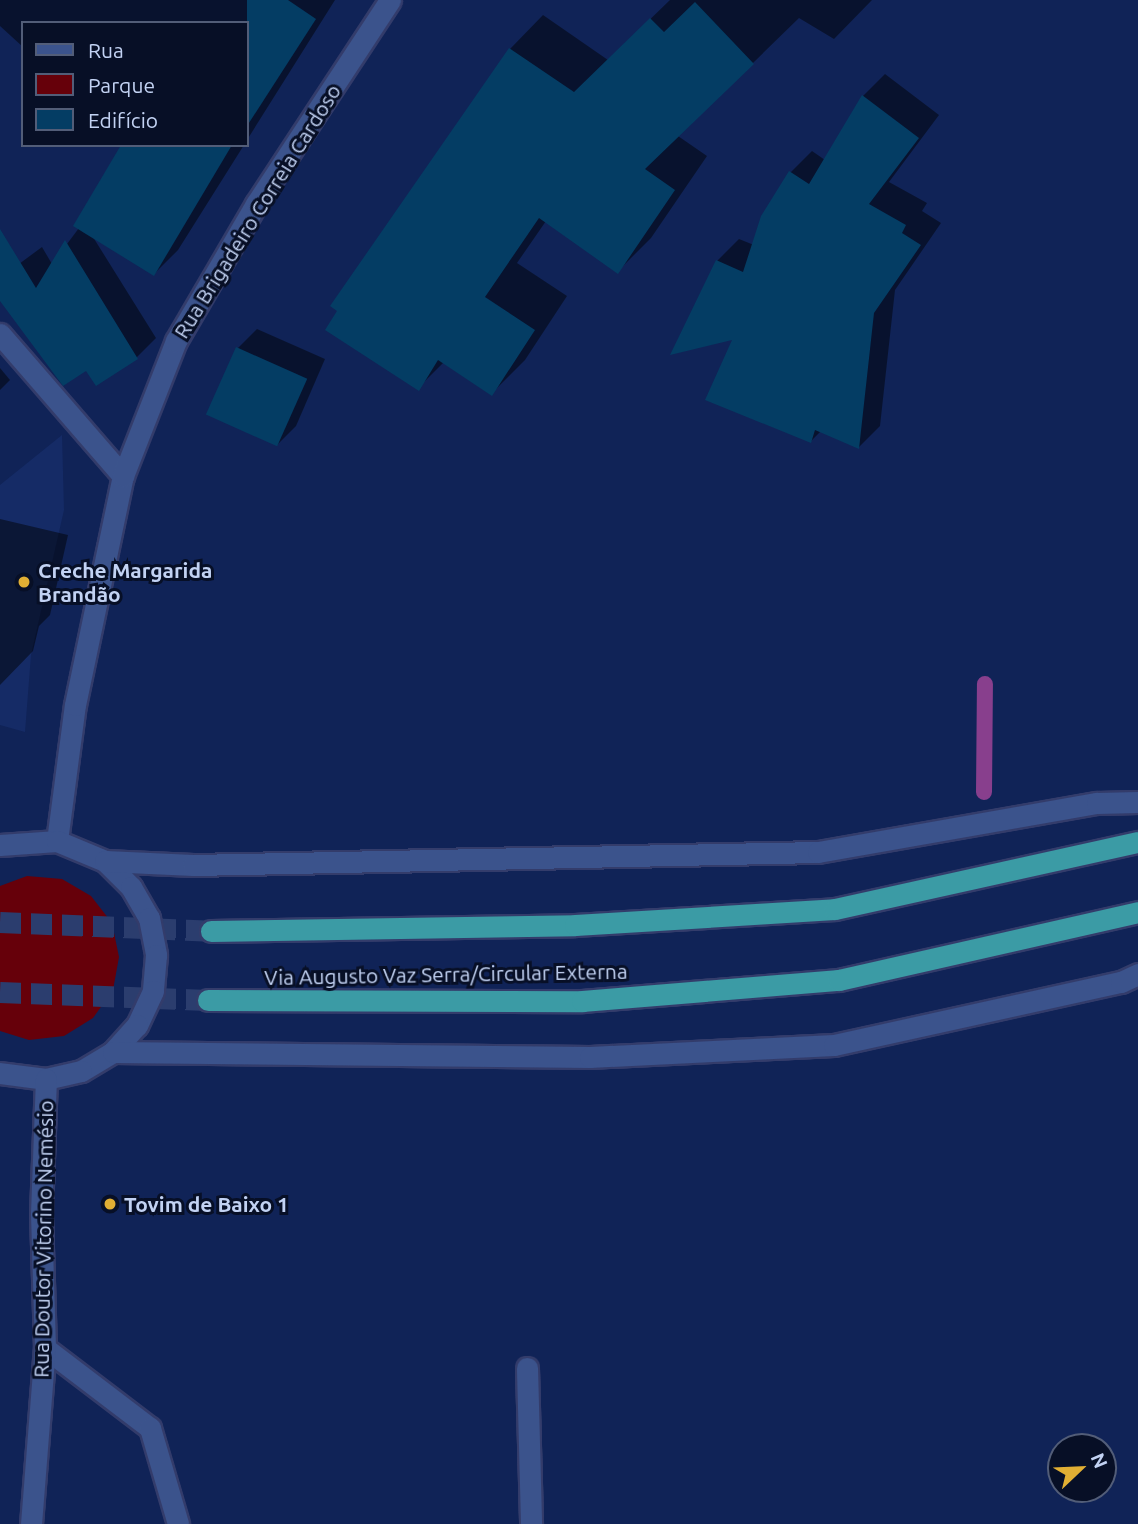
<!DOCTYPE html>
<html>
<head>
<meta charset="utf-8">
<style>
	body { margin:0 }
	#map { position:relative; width:1138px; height:1524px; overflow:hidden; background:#102357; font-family:Ubuntu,sans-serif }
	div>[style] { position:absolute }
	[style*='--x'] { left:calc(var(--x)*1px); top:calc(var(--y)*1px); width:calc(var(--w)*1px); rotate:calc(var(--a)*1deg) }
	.built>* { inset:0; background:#152b66 }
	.green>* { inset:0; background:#66000a }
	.shadow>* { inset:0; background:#0007 }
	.stream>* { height:16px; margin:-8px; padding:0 8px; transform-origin:8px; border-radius:8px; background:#883f8d }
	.building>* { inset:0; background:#043d64; transform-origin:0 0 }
	.highway-tunnel>* { height:21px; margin-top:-10.5px; transform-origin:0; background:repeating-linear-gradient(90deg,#2b3d6e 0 21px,transparent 0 31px) }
	.roads { filter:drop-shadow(2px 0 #333c6b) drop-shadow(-2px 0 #333c6b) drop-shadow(0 2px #333c6b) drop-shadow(0 -2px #333c6b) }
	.street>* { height:21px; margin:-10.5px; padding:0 10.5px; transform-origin:10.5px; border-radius:10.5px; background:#3b538c }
	.secondary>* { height:21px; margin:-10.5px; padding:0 10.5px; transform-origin:10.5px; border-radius:10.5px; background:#3b538c }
	.highway>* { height:21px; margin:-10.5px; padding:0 10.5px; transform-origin:10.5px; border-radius:10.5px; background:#3b9ba5 }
	.dots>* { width:19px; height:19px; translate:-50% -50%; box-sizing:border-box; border:4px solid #070f26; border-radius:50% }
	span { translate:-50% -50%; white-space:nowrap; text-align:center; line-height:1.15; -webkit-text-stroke:6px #070f26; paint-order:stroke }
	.street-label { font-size:21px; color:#c2d2f3 }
	.poi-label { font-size:21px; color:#c2d2f3; font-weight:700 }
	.left { translate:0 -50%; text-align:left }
	.legend { position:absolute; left:21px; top:21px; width:228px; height:126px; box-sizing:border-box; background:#070f26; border:2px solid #525d78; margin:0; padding:9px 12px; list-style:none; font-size:21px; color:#c2d2f3 }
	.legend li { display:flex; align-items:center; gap:14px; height:35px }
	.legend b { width:35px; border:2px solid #525d78 }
	.north { position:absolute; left:1047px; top:1433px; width:70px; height:70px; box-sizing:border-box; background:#070f26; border:2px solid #525d78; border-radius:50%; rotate:67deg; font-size:19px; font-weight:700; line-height:28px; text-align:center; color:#c2d2f3 }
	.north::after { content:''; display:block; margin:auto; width:24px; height:32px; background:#e1af34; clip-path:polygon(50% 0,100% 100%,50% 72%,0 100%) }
</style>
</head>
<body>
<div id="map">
	<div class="built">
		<i style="clip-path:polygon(62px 435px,64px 510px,31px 655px,25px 732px,0 725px,0 485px)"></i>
	</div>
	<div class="green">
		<i style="clip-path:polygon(27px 876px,62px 879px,91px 896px,112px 923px,119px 957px,113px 990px,93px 1018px,64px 1036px,29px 1040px,0 1031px,0 886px)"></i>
	</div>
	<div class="shadow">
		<i style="clip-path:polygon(0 0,335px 0,247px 140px,247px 23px,23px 23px,23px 47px,0 26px)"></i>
		<i style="clip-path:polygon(670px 0,872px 0,834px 39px,799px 18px,678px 136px,707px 156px,651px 238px,618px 271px,546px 221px,517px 263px,567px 296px,525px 360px,492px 393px,444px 362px,418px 388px,333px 306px,510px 49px,543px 15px,608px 60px)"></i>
		<i style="clip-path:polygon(885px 74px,939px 115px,889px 182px,927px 203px,922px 211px,941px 223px,895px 290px,880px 426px,859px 447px,821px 431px,811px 441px,735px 337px,717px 261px,739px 239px,754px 245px,790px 173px,812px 151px,825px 160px,863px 96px)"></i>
		<i style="clip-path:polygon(123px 145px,244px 145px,178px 250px,154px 274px,93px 237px,156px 338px,137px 357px,86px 369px,0 298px,0 278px,42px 247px,52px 264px,79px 228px)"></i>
		<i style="clip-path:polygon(257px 329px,325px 359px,296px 426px,277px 445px,238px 348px)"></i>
		<i style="clip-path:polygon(0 368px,10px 380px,0 390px)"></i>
		<i style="clip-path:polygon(0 519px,68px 535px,50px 615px,39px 626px,33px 651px,0 685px)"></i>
	</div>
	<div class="stream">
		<i style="--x:984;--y:792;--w:108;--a:-89.5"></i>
	</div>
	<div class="building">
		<i style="clip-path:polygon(247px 0,288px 0,316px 19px,247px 126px)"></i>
		<i style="clip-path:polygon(695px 2px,754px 64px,645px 169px,675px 190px,618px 274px,539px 218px,485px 297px,535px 330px,492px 396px,438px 360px,419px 391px,325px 330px,337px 311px,330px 306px,509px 48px,574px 92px,650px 18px,664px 32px)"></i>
		<i style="clip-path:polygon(862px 95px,919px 138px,869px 204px,906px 225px,902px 233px,921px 245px,874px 313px,859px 449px,815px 430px,811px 443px,705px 400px,732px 340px,670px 355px,716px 260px,743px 272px,761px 216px,789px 171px,809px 184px)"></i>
		<i style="clip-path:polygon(121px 145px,232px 145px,154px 276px,73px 226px)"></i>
		<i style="clip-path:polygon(0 229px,36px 288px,65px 240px,138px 359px,96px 386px,86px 371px,63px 386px,0 301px)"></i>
		<i style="left:236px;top:347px;width:78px;height:74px;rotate:24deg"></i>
	</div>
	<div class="highway-tunnel">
		<i style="--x:0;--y:922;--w:211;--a:2.4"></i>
		<i style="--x:0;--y:992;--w:208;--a:2.2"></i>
	</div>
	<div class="roads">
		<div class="street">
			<i style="--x:0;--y:334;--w:188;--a:49.1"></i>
			<i style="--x:45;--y:1348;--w:132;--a:37.3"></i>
			<i style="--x:150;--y:1428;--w:100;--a:73.7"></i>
			<i style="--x:527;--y:1368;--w:156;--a:88.5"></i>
		</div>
		<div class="secondary">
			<i style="--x:57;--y:841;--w:137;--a:-82.5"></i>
			<i style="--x:75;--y:705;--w:234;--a:-78.2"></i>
			<i style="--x:123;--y:476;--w:145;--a:-68.6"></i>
			<i style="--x:176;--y:341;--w:159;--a:-59.7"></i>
			<i style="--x:256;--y:204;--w:244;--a:-56.7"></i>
			<i style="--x:0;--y:845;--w:57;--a:-4"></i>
			<i style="--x:57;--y:841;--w:52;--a:22.6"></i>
			<i style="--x:105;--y:861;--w:37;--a:45"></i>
			<i style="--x:131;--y:887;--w:36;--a:60"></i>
			<i style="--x:149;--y:918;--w:38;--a:79"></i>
			<i style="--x:156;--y:955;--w:36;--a:95"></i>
			<i style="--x:153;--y:991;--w:38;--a:115"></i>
			<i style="--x:137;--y:1025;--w:36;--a:132"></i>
			<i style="--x:113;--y:1052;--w:37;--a:149"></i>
			<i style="--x:81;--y:1071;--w:36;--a:167"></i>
			<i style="--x:46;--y:1079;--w:46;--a:-172.6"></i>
			<i style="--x:105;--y:861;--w:88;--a:2.6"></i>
			<i style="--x:193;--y:865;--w:625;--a:-1.19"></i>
			<i style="--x:818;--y:852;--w:283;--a:-10"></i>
			<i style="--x:1097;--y:803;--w:41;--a:-1.4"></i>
			<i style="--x:113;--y:1052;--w:477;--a:0.6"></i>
			<i style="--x:590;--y:1057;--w:244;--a:-2.8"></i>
			<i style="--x:834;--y:1045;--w:294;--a:-12.4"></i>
			<i style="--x:1121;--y:982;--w:19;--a:-25"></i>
			<i style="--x:31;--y:1524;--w:177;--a:-85.5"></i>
			<i style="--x:45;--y:1348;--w:134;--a:-91.7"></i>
			<i style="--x:41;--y:1214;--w:135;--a:-87.9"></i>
		</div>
		<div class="highway">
			<i style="--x:211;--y:931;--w:364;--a:-0.9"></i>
			<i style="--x:575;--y:925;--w:260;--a:-3.5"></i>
			<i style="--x:835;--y:909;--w:310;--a:-12.5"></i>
			<i style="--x:208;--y:1000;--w:374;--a:0.2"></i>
			<i style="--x:582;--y:1001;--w:258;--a:-4.7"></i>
			<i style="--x:839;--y:980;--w:307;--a:-12.8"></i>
		</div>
	</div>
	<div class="dots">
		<i style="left:24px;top:582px;background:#e1af34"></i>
		<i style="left:110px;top:1204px;background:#e1af34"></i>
	</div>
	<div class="street-label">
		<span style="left:257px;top:211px;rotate:-58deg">Rua Brigadeiro Correia Cardoso</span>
		<span style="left:446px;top:974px;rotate:-1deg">Via Augusto Vaz Serra/Circular Externa</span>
		<span style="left:43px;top:1239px;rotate:-89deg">Rua Doutor Vitorino Nemésio</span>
	</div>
	<div class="poi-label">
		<span class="left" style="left:38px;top:582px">Creche Margarida<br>Brandão</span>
		<span class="left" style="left:124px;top:1204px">Tovim de Baixo 1</span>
	</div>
	<ul class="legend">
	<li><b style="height:9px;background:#3b538c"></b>Rua</li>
	<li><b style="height:19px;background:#66000a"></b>Parque</li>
	<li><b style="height:19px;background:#043d64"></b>Edifício</li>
	</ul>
	<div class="north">N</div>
</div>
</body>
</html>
